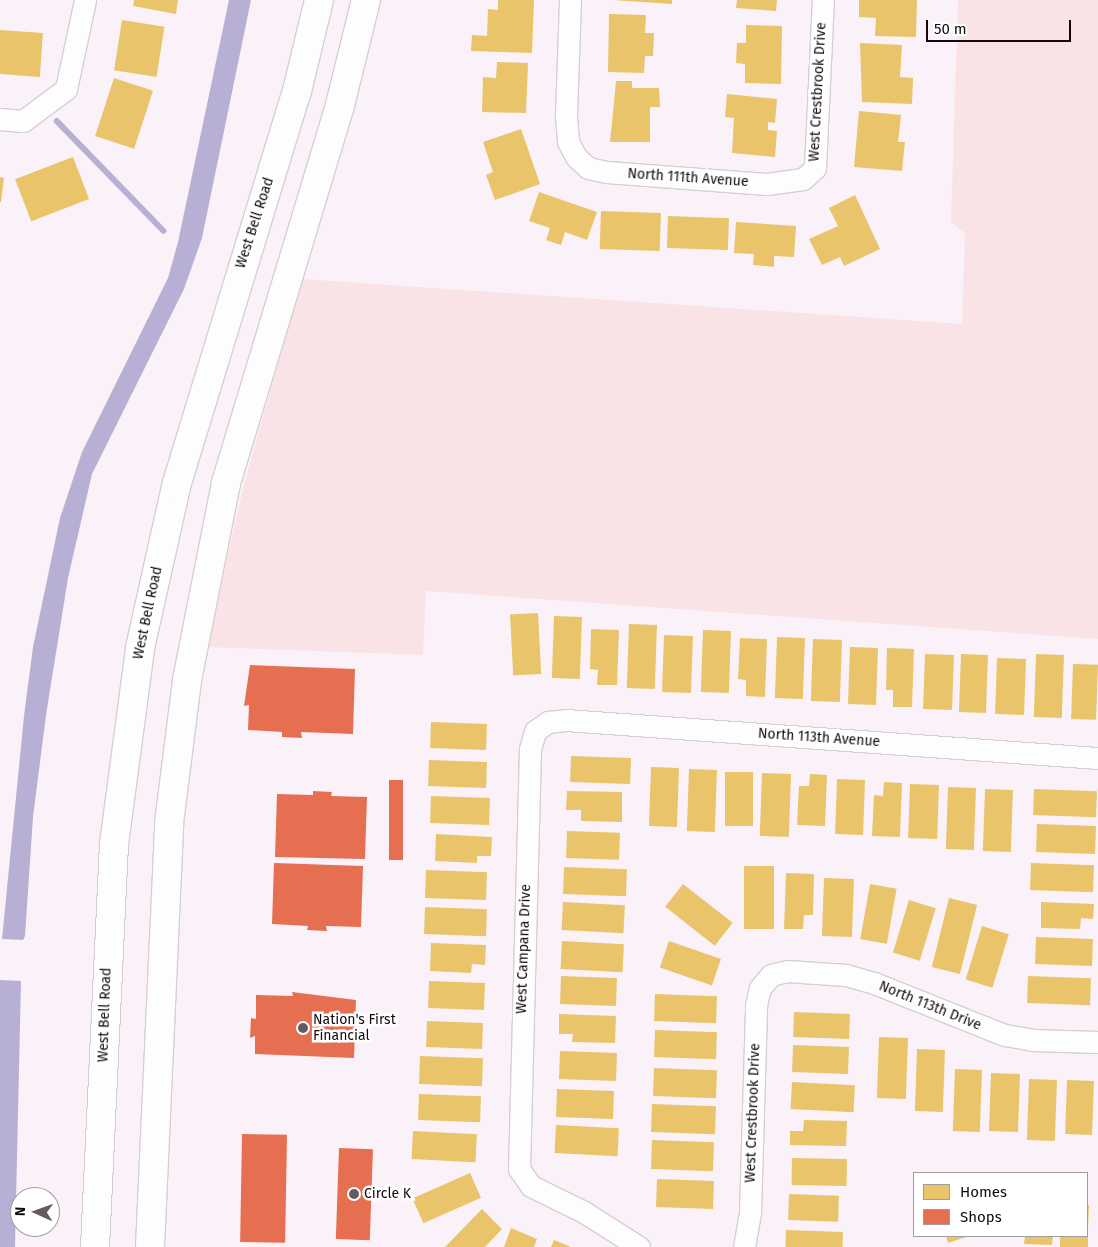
<!DOCTYPE html>
<html>
<head>
<meta charset="utf-8">
<style>
	body { margin:0 }
	#map { position:relative; width:1098px; height:1247px; overflow:hidden; background:#faf2f8; font-family:"Fira Sans",sans-serif }
	div>[style] { position:absolute }
	[style*='--x'] { left:calc(var(--x)*1px); top:calc(var(--y)*1px); width:calc(var(--w)*1px); rotate:calc(var(--a)*1deg) }
	.green>* { inset:0; background:#fae3e6 }
	.water>* { inset:0; background:#b8b0d4 }
	.homes>* { inset:0; background:#e9c46a; transform-origin:0 0 }
	.shops>* { inset:0; background:#e76f51; transform-origin:0 0 }
	.stream>* { height:5.5px; margin:-2.75px; padding:0 2.75px; transform-origin:2.75px; border-radius:2.75px; background:#b8b0d4 }
	.roads { filter:drop-shadow(1px 0 #d7ced4) drop-shadow(-1px 0 #d7ced4) drop-shadow(0 1px #d7ced4) drop-shadow(0 -1px #d7ced4) }
	.minor>* { height:21px; margin:-10.5px; padding:0 10.5px; transform-origin:10.5px; border-radius:10.5px; background:#fefdfe }
	.primary>* { height:28px; margin:-14px; padding:0 14px; transform-origin:14px; border-radius:14px; background:#fefdfe }
	.dots>* { width:14px; height:14px; translate:-50% -50%; box-sizing:border-box; border:2px solid #fff; border-radius:50% }
	span { translate:-50% -50%; white-space:nowrap; text-align:center; line-height:1.15; -webkit-text-stroke:5px #fff; paint-order:stroke }
	.street-label { font-size:14px; color:#11090f }
	.poi-label { font-size:14px; color:#11090f }
	.left { translate:0 -50%; text-align:left }
	.legend { position:absolute; left:913px; top:1172px; width:175px; height:65px; box-sizing:border-box; background:#fff; border:1px solid #a09d9f; margin:0; padding:6px 9px; list-style:none; font-size:15px; color:#11090f }
	.legend li { display:flex; align-items:center; gap:10px; height:25px }
	.legend b { width:25px; border:1px solid #a09d9f }
	.north { position:absolute; left:10px; top:1187px; width:50px; height:50px; box-sizing:border-box; background:#fff; border:1px solid #a09d9f; border-radius:50%; rotate:272deg; font-size:14px; font-weight:700; line-height:20px; text-align:center; color:#11090f }
	.north::after { content:''; display:block; margin:auto; width:18px; height:22px; background:#635b61; clip-path:polygon(50% 0,100% 100%,50% 72%,0 100%) }
	.scale { position:absolute; left:926px; top:20px; width:145px; height:22px; box-sizing:border-box; border:2px solid #11090f; border-top:0; padding-left:6px; font-size:15px; line-height:18px; white-space:nowrap; color:#11090f; -webkit-text-stroke:4px #fff; paint-order:stroke }
</style>
</head>
<body>
<div id="map">
	<div class="green">
		<i style="clip-path:polygon(958px 0,1098px 0,1098px 639px,426px 591px,423px 655px,207px 647px,243px 488px,302px 279px,962px 324px,965px 233px,951px 222px)"></i>
	</div>
	<div class="water">
		<i style="clip-path:polygon(229px 0,251px 0,202px 238px,184px 289px,92px 474px,68px 578px,46px 715px,33px 817px,25px 936px,23px 940px,2px 939px,24px 716px,33px 647px,60px 518px,82px 452px,168px 278px,178px 242px)"></i>
		<i style="clip-path:polygon(0 980px,21px 981px,15px 1247px,0 1247px)"></i>
	</div>
	<div class="homes">
		<i style="clip-path:polygon(134px 0,178px 0,176px 14px,133px 6px)"></i>
		<i style="clip-path:polygon(498px 0,534px 0,532px 53px,471px 51px,472px 35px,487px 36px,488px 9px,498px 10px)"></i>
		<i style="clip-path:polygon(613px 0,672px 0,672px 4px)"></i>
		<i style="clip-path:polygon(737px 0,777px 0,776px 11px,736px 8px)"></i>
		<i style="clip-path:polygon(859px 0,917px 0,916px 37px,875px 36px,876px 18px,859px 17px)"></i>
		<i style="clip-path:polygon(609px 14px,646px 15px,645px 33px,654px 33px,653px 56px,645px 56px,644px 73px,608px 72px)"></i>
		<i style="left:122px;top:20px;width:43px;height:51px;rotate:9deg"></i>
		<i style="clip-path:polygon(746px 25px,782px 26px,781px 84px,745px 83px,745px 64px,736px 63px,737px 43px,746px 43px)"></i>
		<i style="left:0;top:30px;width:43px;height:44px;rotate:4deg"></i>
		<i style="clip-path:polygon(860px 43px,902px 45px,900px 77px,913px 78px,912px 104px,862px 102px)"></i>
		<i style="clip-path:polygon(497px 62px,528px 63px,526px 113px,482px 112px,483px 77px,496px 78px)"></i>
		<i style="left:114px;top:78px;width:41px;height:61px;rotate:18deg"></i>
		<i style="clip-path:polygon(616px 81px,632px 81px,632px 88px,659px 88px,660px 107px,650px 107px,650px 142px,610px 142px)"></i>
		<i style="clip-path:polygon(727px 94px,777px 99px,775px 123px,768px 122px,768px 130px,777px 131px,775px 157px,732px 153px,734px 118px,725px 117px)"></i>
		<i style="clip-path:polygon(859px 111px,901px 115px,898px 142px,905px 142px,902px 171px,854px 167px)"></i>
		<i style="clip-path:polygon(521px 129px,540px 184px,495px 200px,486px 175px,493px 172px,483px 142px)"></i>
		<i style="left:73px;top:157px;width:45px;height:62px;rotate:69deg"></i>
		<i style="clip-path:polygon(0 177px,4px 178px,1px 202px,0 202px)"></i>
		<i style="clip-path:polygon(539px 192px,597px 212px,587px 240px,565px 232px,561px 245px,546px 240px,550px 228px,529px 221px)"></i>
		<i style="clip-path:polygon(855px 195px,880px 249px,844px 266px,840px 257px,822px 265px,809px 239px,838px 226px,829px 208px)"></i>
		<i style="left:601px;top:211px;width:60px;height:38px;rotate:2deg"></i>
		<i style="left:668px;top:216px;width:61px;height:32px;rotate:2deg"></i>
		<i style="clip-path:polygon(736px 222px,796px 226px,794px 257px,774px 256px,774px 267px,753px 265px,754px 254px,734px 253px)"></i>
		<i style="left:538px;top:613px;width:61px;height:28px;rotate:87deg"></i>
		<i style="left:554px;top:616px;width:28px;height:62px;rotate:2deg"></i>
		<i style="left:629px;top:624px;width:28px;height:64px;rotate:2deg"></i>
		<i style="clip-path:polygon(591px 629px,619px 630px,617px 685px,597px 685px,598px 670px,590px 669px)"></i>
		<i style="left:703px;top:630px;width:28px;height:62px;rotate:2deg"></i>
		<i style="left:664px;top:635px;width:29px;height:57px;rotate:2deg"></i>
		<i style="left:777px;top:637px;width:28px;height:61px;rotate:2deg"></i>
		<i style="clip-path:polygon(740px 638px,767px 639px,765px 697px,746px 696px,746px 680px,738px 679px)"></i>
		<i style="left:813px;top:639px;width:29px;height:62px;rotate:2deg"></i>
		<i style="left:850px;top:647px;width:28px;height:57px;rotate:2deg"></i>
		<i style="clip-path:polygon(887px 648px,914px 649px,912px 707px,893px 707px,893px 690px,886px 690px)"></i>
		<i style="left:925px;top:654px;width:29px;height:55px;rotate:2deg"></i>
		<i style="left:961px;top:654px;width:27px;height:58px;rotate:2deg"></i>
		<i style="left:1036px;top:654px;width:28px;height:63px;rotate:2deg"></i>
		<i style="left:997px;top:658px;width:29px;height:56px;rotate:2deg"></i>
		<i style="left:1073px;top:664px;width:25px;height:55px;rotate:2deg"></i>
		<i style="left:431px;top:722px;width:56px;height:26px;rotate:2deg"></i>
		<i style="left:571px;top:756px;width:60px;height:26px;rotate:2deg"></i>
		<i style="left:429px;top:760px;width:58px;height:26px;rotate:2deg"></i>
		<i style="left:651px;top:767px;width:28px;height:59px;rotate:2deg"></i>
		<i style="left:689px;top:769px;width:28px;height:62px;rotate:2deg"></i>
		<i style="left:725px;top:772px;width:28px;height:54px"></i>
		<i style="left:762px;top:773px;width:29px;height:63px;rotate:2deg"></i>
		<i style="clip-path:polygon(810px 774px,827px 775px,825px 826px,797px 825px,799px 786px,809px 786px)"></i>
		<i style="left:837px;top:779px;width:28px;height:55px;rotate:2deg"></i>
		<i style="clip-path:polygon(884px 782px,902px 783px,900px 837px,872px 836px,874px 795px,883px 796px)"></i>
		<i style="left:910px;top:784px;width:29px;height:54px;rotate:2deg"></i>
		<i style="left:948px;top:787px;width:28px;height:62px;rotate:2deg"></i>
		<i style="left:985px;top:789px;width:28px;height:62px;rotate:2deg"></i>
		<i style="left:1034px;top:789px;width:63px;height:26px;rotate:2deg"></i>
		<i style="clip-path:polygon(567px 791px,622px 792px,622px 822px,581px 821px,581px 810px,566px 810px)"></i>
		<i style="left:431px;top:796px;width:59px;height:27px;rotate:2deg"></i>
		<i style="left:1037px;top:824px;width:59px;height:28px;rotate:2deg"></i>
		<i style="left:567px;top:831px;width:53px;height:27px;rotate:2deg"></i>
		<i style="clip-path:polygon(436px 834px,492px 837px,491px 856px,477px 856px,477px 863px,435px 861px)"></i>
		<i style="left:1031px;top:863px;width:63px;height:27px;rotate:2deg"></i>
		<i style="left:744px;top:866px;width:30px;height:63px"></i>
		<i style="left:564px;top:867px;width:63px;height:27px;rotate:2deg"></i>
		<i style="left:426px;top:870px;width:61px;height:28px;rotate:2deg"></i>
		<i style="clip-path:polygon(786px 873px,814px 874px,813px 915px,804px 915px,803px 929px,784px 929px)"></i>
		<i style="left:824px;top:878px;width:30px;height:58px;rotate:2deg"></i>
		<i style="left:683px;top:884px;width:63px;height:29px;rotate:38deg"></i>
		<i style="left:870px;top:884px;width:27px;height:56px;rotate:10deg"></i>
		<i style="left:949px;top:898px;width:29px;height:71px;rotate:14deg"></i>
		<i style="left:909px;top:900px;width:28px;height:55px;rotate:17deg"></i>
		<i style="left:563px;top:902px;width:62px;height:28px;rotate:3deg"></i>
		<i style="clip-path:polygon(1041px 902px,1094px 904px,1093px 919px,1081px 918px,1080px 929px,1041px 928px)"></i>
		<i style="left:425px;top:907px;width:62px;height:27px;rotate:2deg"></i>
		<i style="left:982px;top:926px;width:28px;height:56px;rotate:17deg"></i>
		<i style="left:1036px;top:937px;width:57px;height:27px;rotate:2deg"></i>
		<i style="left:562px;top:941px;width:62px;height:28px;rotate:3deg"></i>
		<i style="left:669px;top:941px;width:55px;height:28px;rotate:19deg"></i>
		<i style="clip-path:polygon(431px 943px,486px 945px,485px 965px,472px 964px,471px 973px,430px 971px)"></i>
		<i style="left:561px;top:976px;width:56px;height:28px;rotate:2deg"></i>
		<i style="left:1028px;top:976px;width:63px;height:27px;rotate:2deg"></i>
		<i style="left:429px;top:981px;width:56px;height:27px;rotate:2deg"></i>
		<i style="left:655px;top:994px;width:62px;height:27px;rotate:2deg"></i>
		<i style="left:794px;top:1012px;width:56px;height:25px;rotate:2deg"></i>
		<i style="clip-path:polygon(559px 1014px,616px 1016px,615px 1043px,572px 1042px,573px 1034px,559px 1034px)"></i>
		<i style="left:427px;top:1021px;width:56px;height:26px;rotate:2deg"></i>
		<i style="left:655px;top:1030px;width:62px;height:27px;rotate:2deg"></i>
		<i style="left:879px;top:1037px;width:29px;height:61px;rotate:2deg"></i>
		<i style="left:793px;top:1045px;width:56px;height:27px;rotate:2deg"></i>
		<i style="left:917px;top:1049px;width:28px;height:62px;rotate:2deg"></i>
		<i style="left:560px;top:1051px;width:57px;height:28px;rotate:2deg"></i>
		<i style="left:420px;top:1056px;width:63px;height:28px;rotate:2deg"></i>
		<i style="left:654px;top:1068px;width:63px;height:28px;rotate:2deg"></i>
		<i style="left:955px;top:1069px;width:27px;height:62px;rotate:2deg"></i>
		<i style="left:991px;top:1073px;width:29px;height:58px;rotate:2deg"></i>
		<i style="left:1029px;top:1079px;width:28px;height:61px;rotate:2deg"></i>
		<i style="left:1067px;top:1080px;width:27px;height:54px;rotate:2deg"></i>
		<i style="left:792px;top:1082px;width:63px;height:27px;rotate:3deg"></i>
		<i style="left:557px;top:1089px;width:57px;height:28px;rotate:2deg"></i>
		<i style="left:419px;top:1094px;width:62px;height:26px;rotate:2deg"></i>
		<i style="left:652px;top:1104px;width:64px;height:28px;rotate:2deg"></i>
		<i style="clip-path:polygon(804px 1120px,847px 1121px,846px 1146px,790px 1145px,790px 1131px,803px 1131px)"></i>
		<i style="left:556px;top:1125px;width:63px;height:28px;rotate:3deg"></i>
		<i style="left:413px;top:1131px;width:64px;height:28px;rotate:3deg"></i>
		<i style="left:652px;top:1140px;width:62px;height:29px;rotate:2deg"></i>
		<i style="left:792px;top:1158px;width:55px;height:27px;rotate:1deg"></i>
		<i style="left:470px;top:1173px;width:27px;height:63px;rotate:66deg"></i>
		<i style="left:657px;top:1179px;width:57px;height:28px;rotate:2deg"></i>
		<i style="left:789px;top:1194px;width:50px;height:26px;rotate:2deg"></i>
		<i style="clip-path:polygon(1087px 1205px,1089px 1205px,1088px 1229px,1087px 1229px)"></i>
		<i style="clip-path:polygon(482px 1209px,502px 1229px,485px 1247px,445px 1247px)"></i>
		<i style="clip-path:polygon(511px 1228px,537px 1239px,534px 1247px,504px 1247px)"></i>
		<i style="left:786px;top:1230px;width:57px;height:17px;rotate:2deg"></i>
		<i style="clip-path:polygon(946px 1236px,969px 1236px,948px 1243px)"></i>
		<i style="clip-path:polygon(1025px 1236px,1053px 1236px,1052px 1245px,1024px 1244px)"></i>
		<i style="left:1060px;top:1236px;width:28px;height:11px"></i>
		<i style="clip-path:polygon(554px 1240px,571px 1247px,551px 1247px)"></i>
	</div>
	<div class="shops">
		<i style="clip-path:polygon(250px 665px,355px 669px,353px 734px,301px 732px,302px 738px,282px 737px,282px 732px,248px 730px,249px 705px,244px 706px)"></i>
		<i style="left:389px;top:780px;width:14px;height:80px"></i>
		<i style="clip-path:polygon(313px 791px,332px 792px,331px 796px,367px 797px,365px 859px,275px 857px,277px 794px,313px 795px)"></i>
		<i style="clip-path:polygon(274px 863px,363px 866px,361px 927px,326px 926px,327px 931px,307px 930px,308px 926px,272px 924px)"></i>
		<i style="clip-path:polygon(292px 992px,356px 1000px,354px 1058px,255px 1054px,255px 1036px,250px 1038px,251px 1018px,256px 1019px,256px 995px,293px 996px)"></i>
		<i style="left:242px;top:1134px;width:45px;height:108px;rotate:1deg"></i>
		<i style="left:339px;top:1148px;width:34px;height:91px;rotate:2deg"></i>
	</div>
	<div class="stream">
		<i style="--x:57;--y:121;--w:153;--a:45.8"></i>
	</div>
	<div class="roads">
		<div class="minor">
			<i style="--x:570;--y:0;--w:117;--a:92"></i>
			<i style="--x:566;--y:117;--w:25;--a:85"></i>
			<i style="--x:568;--y:142;--w:18;--a:61"></i>
			<i style="--x:577;--y:158;--w:15;--a:42"></i>
			<i style="--x:588;--y:168;--w:19;--a:12"></i>
			<i style="--x:607;--y:172;--w:160;--a:4.3"></i>
			<i style="--x:767;--y:184;--w:36;--a:-8"></i>
			<i style="--x:803;--y:179;--w:16;--a:-43"></i>
			<i style="--x:815;--y:168;--w:168;--a:-87.3"></i>
			<i style="--x:0;--y:119;--w:23;--a:5"></i>
			<i style="--x:23;--y:121;--w:54;--a:-36.7"></i>
			<i style="--x:66;--y:89;--w:91;--a:-77.9"></i>
			<i style="--x:639;--y:1247;--w:65;--a:-147.5"></i>
			<i style="--x:584;--y:1212;--w:59;--a:-153.9"></i>
			<i style="--x:531;--y:1186;--w:21;--a:-125"></i>
			<i style="--x:519;--y:1169;--w:420;--a:-88.5"></i>
			<i style="--x:530;--y:749;--w:19;--a:-74"></i>
			<i style="--x:535;--y:731;--w:16;--a:-35"></i>
			<i style="--x:548;--y:722;--w:18;--a:-6"></i>
			<i style="--x:566;--y:720;--w:533;--a:4.09"></i>
			<i style="--x:744;--y:1247;--w:36;--a:-80"></i>
			<i style="--x:750;--y:1212;--w:207;--a:-88.3"></i>
			<i style="--x:756;--y:1005;--w:17;--a:-77"></i>
			<i style="--x:760;--y:988;--w:17;--a:-50"></i>
			<i style="--x:771;--y:975;--w:16;--a:-14"></i>
			<i style="--x:787;--y:971;--w:59;--a:3.9"></i>
			<i style="--x:846;--y:975;--w:29;--a:16"></i>
			<i style="--x:874;--y:983;--w:141;--a:21.7"></i>
			<i style="--x:1005;--y:1035;--w:27;--a:10"></i>
			<i style="--x:1032;--y:1040;--w:66;--a:1.7"></i>
		</div>
		<div class="primary">
			<i style="--x:95;--y:1247;--w:403;--a:-87.3"></i>
			<i style="--x:114;--y:844;--w:198;--a:-82.4"></i>
			<i style="--x:140;--y:648;--w:169;--a:-77.4"></i>
			<i style="--x:177;--y:483;--w:410;--a:-73"></i>
			<i style="--x:297;--y:91;--w:94;--a:-76.4"></i>
			<i style="--x:150;--y:1247;--w:424;--a:-87.4"></i>
			<i style="--x:169;--y:823;--w:144;--a:-82.8"></i>
			<i style="--x:187;--y:680;--w:201;--a:-78.8"></i>
			<i style="--x:226;--y:483;--w:395;--a:-73.2"></i>
			<i style="--x:340;--y:105;--w:108;--a:-76.1"></i>
		</div>
	</div>
	<div class="dots">
		<i style="left:303px;top:1028px;background:#635b61"></i>
		<i style="left:354px;top:1194px;background:#635b61"></i>
	</div>
	<div class="street-label">
		<span style="left:818px;top:92px;rotate:-87deg">West Crestbrook Drive</span>
		<span style="left:688px;top:178px;rotate:4deg">North 111th Avenue</span>
		<span style="left:255px;top:223px;rotate:-72deg">West Bell Road</span>
		<span style="left:148px;top:613px;rotate:-78deg">West Bell Road</span>
		<span style="left:819px;top:738px;rotate:4deg">North 113th Avenue</span>
		<span style="left:524px;top:949px;rotate:-88deg">West Campana Drive</span>
		<span style="left:930px;top:1006px;rotate:22deg">North 113th Drive</span>
		<span style="left:105px;top:1015px;rotate:-88deg">West Bell Road</span>
		<span style="left:753px;top:1113px;rotate:-88deg">West Crestbrook Drive</span>
	</div>
	<div class="poi-label">
		<span class="left" style="left:313px;top:1028px">Nation's First<br>Financial</span>
		<span class="left" style="left:364px;top:1194px">Circle K</span>
	</div>
	<ul class="legend">
	<li><b style="height:14px;background:#e9c46a"></b>Homes</li>
	<li><b style="height:14px;background:#e76f51"></b>Shops</li>
	</ul>
	<div class="north">N</div>
	<div class="scale">50 m</div>
</div>
</body>
</html>
